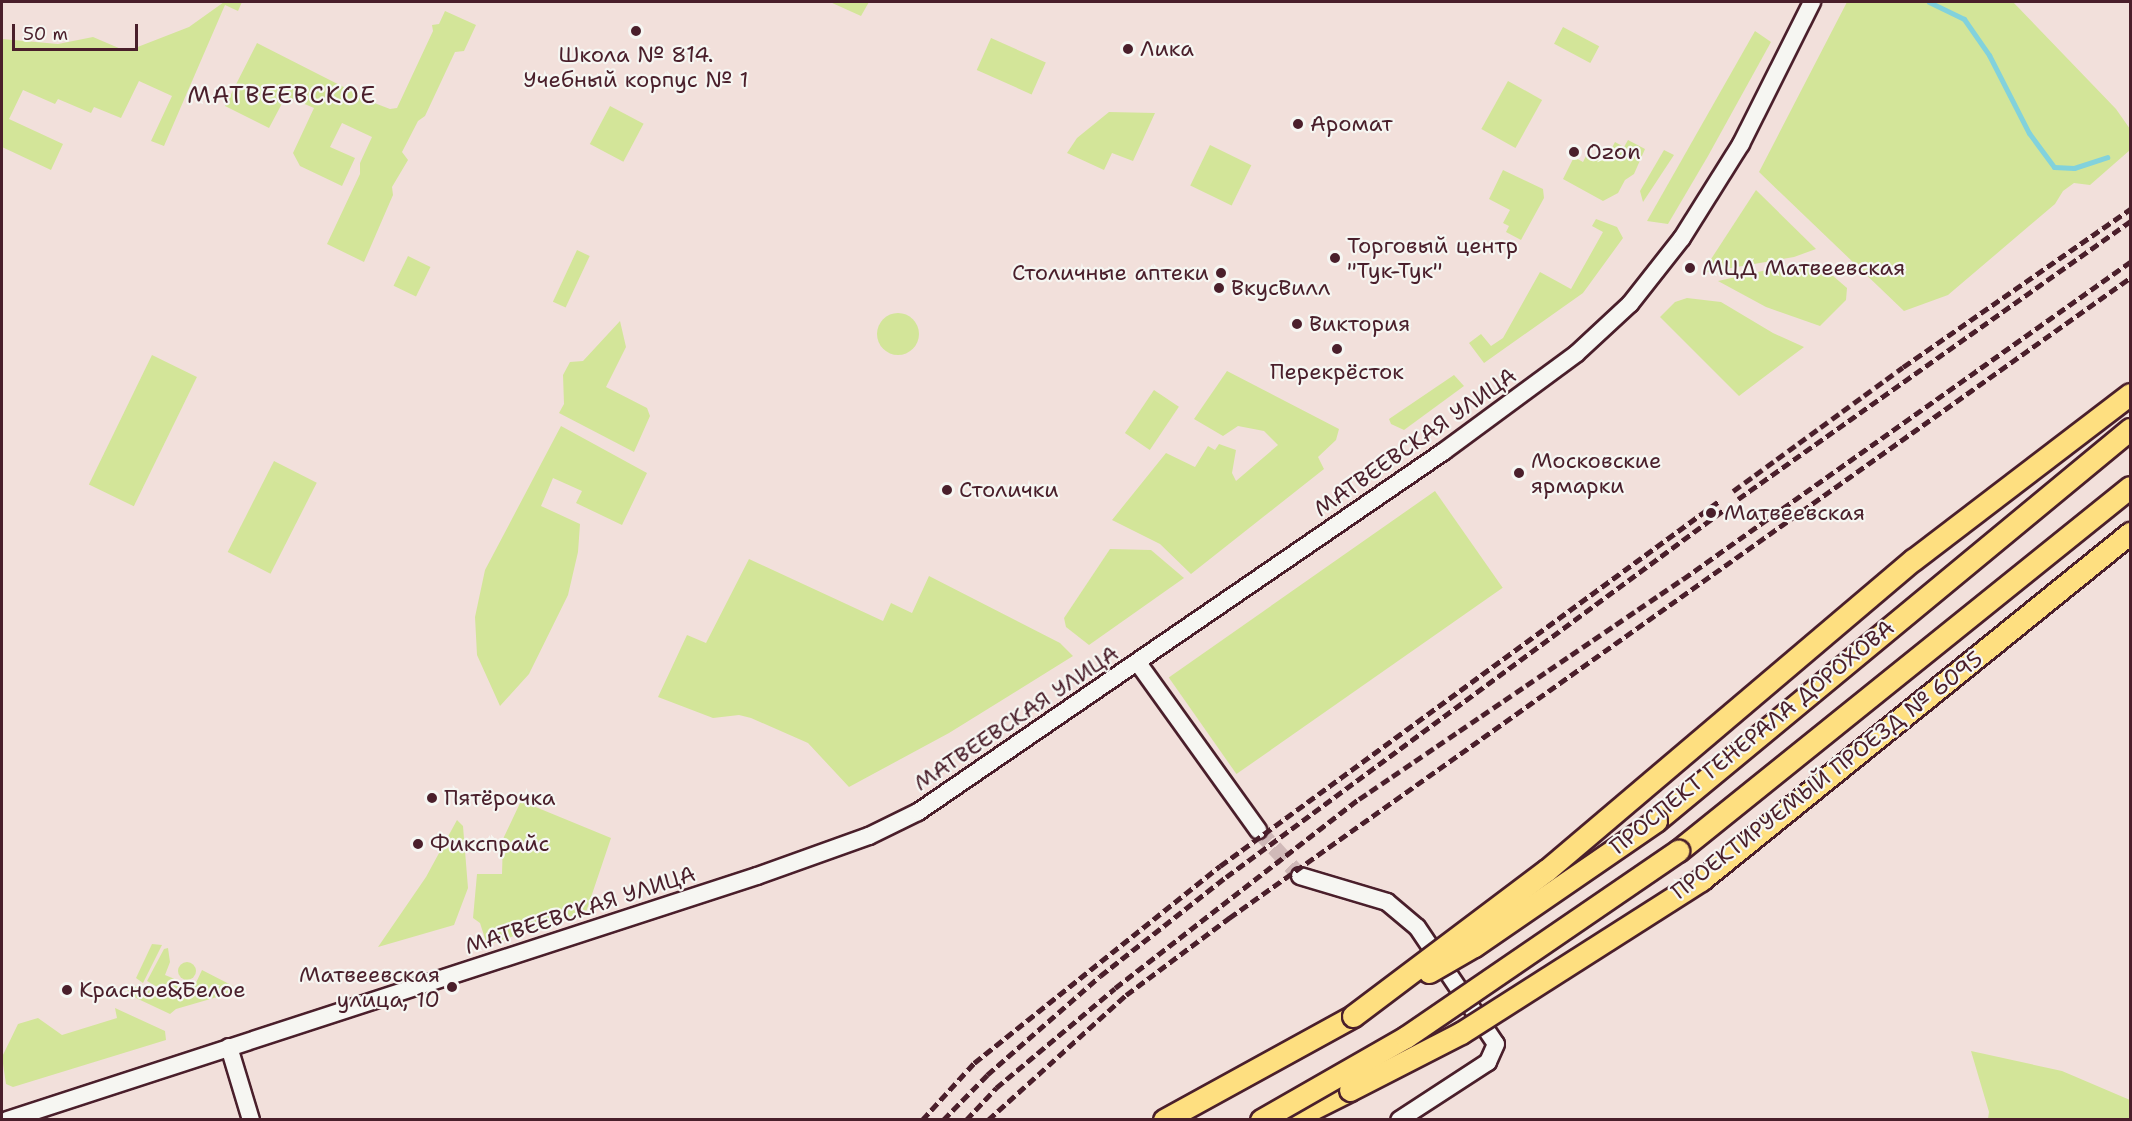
<!DOCTYPE html>
<html>
<head>
<meta charset="utf-8">
<style>
	body { margin:0 }
	#map { position:relative; width:2132px; height:1121px; overflow:hidden; background:#f2e0db; font-family:"Shantell Sans",sans-serif }
	div>[style] { position:absolute }
	[style*='--x'] { left:calc(var(--x)*1px); top:calc(var(--y)*1px); width:calc(var(--w)*1px); rotate:calc(var(--a)*1deg) }
	.green>* { inset:0; background:#d3e599; transform-origin:0 0 }
	.round { border-radius:50% }
	.stream>* { height:5px; margin:-2.5px; padding:0 2.5px; transform-origin:2.5px; border-radius:2.5px; background:#82d2dc }
	.minor-tunnel>* { height:16px; margin-top:-8px; transform-origin:0; background:repeating-linear-gradient(90deg,#d0b9b8 0 16px,transparent 0 24px) }
	.roads { filter:drop-shadow(2px 0 #4a1f2b) drop-shadow(-2px 0 #4a1f2b) drop-shadow(0 2px #4a1f2b) drop-shadow(0 -2px #4a1f2b) }
	.minor>* { height:16px; margin:-8px; padding:0 8px; transform-origin:8px; border-radius:8px; background:#f6f6f2 }
	.major>* { height:21px; margin:-10.5px; padding:0 10.5px; transform-origin:10.5px; border-radius:10.5px; background:#fedf80 }
	.rail>* { height:4.5px; margin-top:-2.25px; transform-origin:0; background:repeating-linear-gradient(90deg,#4a1f2b 0 9px,transparent 0 13.5px) }
	.bridges { filter:drop-shadow(2px 0 #4a1f2b) drop-shadow(-2px 0 #4a1f2b) drop-shadow(0 2px #4a1f2b) drop-shadow(0 -2px #4a1f2b) }
	.major-bridge>* { height:21px; margin:-10.5px; padding:0 10.5px; transform-origin:10.5px; border-radius:10.5px; background:#fedf80 }
	.dots>* { width:16px; height:16px; translate:-50% -50%; box-sizing:border-box; border:3px solid #f6f6f2; border-radius:50% }
	span { translate:-50% -50%; white-space:nowrap; text-align:center; line-height:1.15; -webkit-text-stroke:4.5px #f6f6f2; paint-order:stroke }
	.poi-label { font-size:22px; color:#4a1f2b }
	.left { translate:0 -50%; text-align:left }
	.right { translate:-100% -50%; text-align:right }
	.street-label { font-size:22px; color:#4a1f2b }
	.neighbourhood-label { font-size:24px; color:#4a1f2b; letter-spacing:1.5px }
	.frame { position:absolute; inset:0; border:3px solid #4a1f2b; pointer-events:none }
	.scale { position:absolute; left:12px; top:24px; width:126px; height:27px; box-sizing:border-box; border:3px solid #4a1f2b; border-top:0; padding-left:8px; font-size:18px; line-height:21px; white-space:nowrap; color:#4a1f2b; -webkit-text-stroke:4px #f6f6f2; paint-order:stroke }
</style>
</head>
<body>
<div id="map">
	<div class="green">
		<i style="clip-path:polygon(224px 2px,242px 2px,238px 11px,225px 5px,164px 146px,151px 141px,172px 96px,139px 81px,121px 118px,94px 107px,91px 113px,58px 99px,55px 104px,23px 90px,9px 119px,63px 144px,51px 170px,2px 147px,2px 39px,58px 44px,93px 37px,121px 49px,135px 48px,189px 27px)"></i>
		<i style="clip-path:polygon(830px 2px,869px 2px,861px 16px)"></i>
		<i style="clip-path:polygon(1847px 2px,2013px 2px,2116px 109px,2130px 129px,2130px 150px,2090px 185px,2074px 183px,2063px 191px,2055px 204px,1948px 295px,1904px 311px,1759px 172px)"></i>
		<i style="clip-path:polygon(445px 11px,476px 25px,464px 51px,455px 52px,425px 116px,418px 121px,402px 152px,408px 160px,392px 187px,393px 195px,364px 262px,327px 244px,360px 174px,360px 163px,372px 137px,342px 123px,330px 147px,355px 158px,342px 186px,300px 166px,293px 153px,314px 108px,286px 96px,269px 128px,225px 106px,257px 43px,377px 104px,390px 109px,397px 108px,433px 31px,432px 25px,439px 24px)"></i>
		<i style="left:1563px;top:27px;width:41px;height:19px;rotate:28deg"></i>
		<i style="clip-path:polygon(1755px 31px,1771px 42px,1708px 156px,1668px 224px,1647px 221px)"></i>
		<i style="left:991px;top:38px;width:60px;height:35px;rotate:24deg"></i>
		<i style="left:1508px;top:81px;width:39px;height:55px;rotate:29deg"></i>
		<i style="left:610px;top:106px;width:38px;height:43px;rotate:28deg"></i>
		<i style="clip-path:polygon(1109px 112px,1155px 113px,1133px 161px,1112px 153px,1104px 170px,1067px 153px,1077px 138px)"></i>
		<i style="clip-path:polygon(1628px 140px,1645px 149px,1634px 174px,1625px 180px,1618px 193px,1603px 201px,1563px 179px,1574px 157px,1583px 162px,1588px 152px,1605px 161px,1615px 142px,1624px 147px)"></i>
		<i style="left:1210px;top:145px;width:46px;height:45px;rotate:26deg"></i>
		<i style="clip-path:polygon(1664px 150px,1674px 155px,1643px 202px,1640px 191px)"></i>
		<i style="clip-path:polygon(1503px 170px,1543px 189px,1544px 198px,1521px 240px,1506px 232px,1509px 226px,1503px 223px,1510px 210px,1489px 199px)"></i>
		<i style="clip-path:polygon(1756px 190px,1816px 249px,1794px 257px,1702px 273px)"></i>
		<i style="clip-path:polygon(1596px 219px,1617px 227px,1623px 238px,1583px 293px,1484px 363px,1469px 343px,1481px 334px,1491px 346px,1503px 338px,1540px 272px,1571px 289px,1603px 232px,1592px 226px)"></i>
		<i style="left:577px;top:250px;width:14px;height:57px;rotate:25deg"></i>
		<i style="left:408px;top:256px;width:25px;height:33px;rotate:26deg"></i>
		<i style="clip-path:polygon(1793px 264px,1825px 269px,1847px 288px,1846px 300px,1820px 326px,1766px 307px,1718px 281px)"></i>
		<i style="clip-path:polygon(1687px 298px,1721px 302px,1773px 333px,1804px 347px,1739px 396px,1660px 317px,1675px 302px)"></i>
		<i class="round" style="left:877px;top:313px;width:42px;height:42px"></i>
		<i style="clip-path:polygon(620px 321px,626px 347px,606px 387px,647px 408px,650px 416px,634px 452px,559px 413px,564px 404px,563px 375px,570px 362px,583px 361px)"></i>
		<i style="left:152px;top:355px;width:50px;height:144px;rotate:26deg"></i>
		<i style="clip-path:polygon(1227px 371px,1339px 429px,1336px 440px,1318px 457px,1324px 469px,1191px 574px,1160px 544px,1112px 520px,1166px 453px,1195px 467px,1208px 446px,1215px 450px,1219px 444px,1236px 450px,1232px 473px,1236px 481px,1278px 445px,1264px 431px,1238px 426px,1223px 436px,1194px 419px)"></i>
		<i style="clip-path:polygon(1454px 375px,1464px 386px,1404px 430px,1391px 424px,1389px 419px)"></i>
		<i style="left:1154px;top:390px;width:30px;height:52px;rotate:34deg"></i>
		<i style="clip-path:polygon(561px 426px,647px 473px,622px 525px,576px 503px,582px 491px,553px 478px,541px 506px,580px 524px,578px 552px,568px 595px,529px 674px,500px 706px,477px 655px,475px 617px,485px 570px)"></i>
		<i style="left:274px;top:461px;width:48px;height:102px;rotate:27deg"></i>
		<i style="left:1435px;top:491px;width:118px;height:325px;rotate:55deg"></i>
		<i style="clip-path:polygon(1110px 549px,1151px 550px,1184px 578px,1089px 645px,1066px 627px,1064px 618px)"></i>
		<i style="clip-path:polygon(749px 559px,883px 621px,891px 603px,912px 613px,929px 576px,1060px 643px,1073px 656px,949px 733px,849px 787px,808px 743px,751px 718px,739px 715px,713px 718px,658px 697px,687px 635px,706px 643px)"></i>
		<i style="clip-path:polygon(521px 801px,611px 838px,586px 912px,487px 945px,480px 923px,473px 918px,477px 874px,502px 874px,503px 839px)"></i>
		<i style="clip-path:polygon(457px 820px,463px 826px,468px 888px,454px 925px,378px 947px,426px 877px)"></i>
		<i style="clip-path:polygon(152px 944px,162px 945px,143px 983px,136px 978px)"></i>
		<i style="clip-path:polygon(168px 948px,170px 962px,165px 975px,194px 987px,202px 970px,233px 986px,231px 993px,176px 1009px,170px 1014px,136px 998px,125px 989px,127px 985px,171px 995px,147px 981px,164px 949px)"></i>
		<i class="round" style="left:178px;top:962px;width:18px;height:18px"></i>
		<i style="clip-path:polygon(115px 1008px,165px 1031px,166px 1040px,13px 1087px,6px 1084px,2px 1057px,18px 1024px,38px 1018px,62px 1035px,117px 1018px)"></i>
		<i style="clip-path:polygon(1971px 1051px,2062px 1071px,2130px 1100px,2130px 1119px,1988px 1119px,1989px 1112px)"></i>
	</div>
	<div class="stream">
		<i style="--x:1929;--y:2;--w:39;--a:26"></i>
		<i style="--x:1964;--y:19;--w:44;--a:55.2"></i>
		<i style="--x:1989;--y:55;--w:88;--a:62.9"></i>
		<i style="--x:2029;--y:133;--w:42;--a:53.7"></i>
		<i style="--x:2054;--y:167;--w:20;--a:3"></i>
		<i style="--x:2074;--y:168;--w:35;--a:-18"></i>
	</div>
	<div class="minor-tunnel">
		<i style="--x:1258;--y:830;--w:62;--a:47.6"></i>
	</div>
	<div class="roads">
		<div class="minor">
			<i style="--x:1138;--y:663;--w:206;--a:54.3"></i>
			<i style="--x:1300;--y:876;--w:91;--a:16.6"></i>
			<i style="--x:1387;--y:902;--w:39;--a:40"></i>
			<i style="--x:1417;--y:927;--w:141;--a:56"></i>
			<i style="--x:1496;--y:1044;--w:20;--a:114"></i>
			<i style="--x:1488;--y:1062;--w:106;--a:146.9"></i>
			<i style="--x:229;--y:1047;--w:76;--a:73.2"></i>
			<i style="--x:7;--y:1120;--w:789;--a:-18.02"></i>
			<i style="--x:757;--y:876;--w:119;--a:-19.7"></i>
			<i style="--x:869;--y:836;--w:55;--a:-26.1"></i>
			<i style="--x:918;--y:812;--w:637;--a:-34.44"></i>
			<i style="--x:1443;--y:452;--w:165;--a:-36.4"></i>
			<i style="--x:1576;--y:354;--w:74;--a:-42.8"></i>
			<i style="--x:1630;--y:304;--w:84;--a:-51.8"></i>
			<i style="--x:1682;--y:238;--w:111;--a:-57.9"></i>
			<i style="--x:1741;--y:144;--w:159;--a:-63.4"></i>
		</div>
		<div class="major">
			<i style="--x:1656;--y:821;--w:615;--a:-39.59"></i>
			<i style="--x:1678;--y:851;--w:580;--a:-38.84"></i>
			<i style="--x:1164;--y:1120;--w:216;--a:-28.8"></i>
			<i style="--x:1290;--y:1120;--w:67;--a:-26.6"></i>
		</div>
	</div>
	<div class="rail">
		<i style="--x:1733;--y:491;--w:210;--a:-36.1"></i>
		<i style="--x:1903;--y:367;--w:277;--a:-34.8"></i>
		<i style="--x:1738;--y:499;--w:481;--a:-35.3"></i>
		<i style="--x:922;--y:1120;--w:77;--a:-47.6"></i>
		<i style="--x:974;--y:1063;--w:315;--a:-38.7"></i>
		<i style="--x:1220;--y:866;--w:618;--a:-36.18"></i>
		<i style="--x:943;--y:1120;--w:63;--a:-45.6"></i>
		<i style="--x:987;--y:1075;--w:150;--a:-41.2"></i>
		<i style="--x:1100;--y:976;--w:160;--a:-38.2"></i>
		<i style="--x:1226;--y:877;--w:620;--a:-36.41"></i>
		<i style="--x:966;--y:1120;--w:44;--a:-46.8"></i>
		<i style="--x:996;--y:1088;--w:155;--a:-40"></i>
		<i style="--x:1115;--y:988;--w:309;--a:-37.8"></i>
		<i style="--x:1359;--y:799;--w:392;--a:-34.2"></i>
		<i style="--x:1683;--y:579;--w:548;--a:-35.34"></i>
		<i style="--x:988;--y:1120;--w:186;--a:-42.2"></i>
		<i style="--x:1126;--y:995;--w:129;--a:-36.8"></i>
		<i style="--x:1229;--y:918;--w:1105;--a:-35.39"></i>
	</div>
	<div class="bridges">
		<div class="major-bridge">
			<i style="--x:1429;--y:972;--w:52;--a:-30"></i>
			<i style="--x:1474;--y:946;--w:221;--a:-34.5"></i>
			<i style="--x:1353;--y:1016;--w:243;--a:-37"></i>
			<i style="--x:1547;--y:870;--w:480;--a:-40.3"></i>
			<i style="--x:1913;--y:560;--w:273;--a:-37.4"></i>
			<i style="--x:1350;--y:1090;--w:125;--a:-27.2"></i>
			<i style="--x:1461;--y:1033;--w:285;--a:-32.5"></i>
			<i style="--x:1701;--y:880;--w:552;--a:-38.97"></i>
			<i style="--x:1261;--y:1120;--w:167;--a:-29.8"></i>
			<i style="--x:1406;--y:1037;--w:330;--a:-34.4"></i>
		</div>
	</div>
	<div class="dots">
		<i style="left:636px;top:31px;background:#4a1f2b"></i>
		<i style="left:1128px;top:49px;background:#4a1f2b"></i>
		<i style="left:1298px;top:124px;background:#4a1f2b"></i>
		<i style="left:1574px;top:152px;background:#4a1f2b"></i>
		<i style="left:1335px;top:258px;background:#4a1f2b"></i>
		<i style="left:1690px;top:268px;background:#4a1f2b"></i>
		<i style="left:1221px;top:273px;background:#4a1f2b"></i>
		<i style="left:1219px;top:288px;background:#4a1f2b"></i>
		<i style="left:1297px;top:324px;background:#4a1f2b"></i>
		<i style="left:1337px;top:349px;background:#4a1f2b"></i>
		<i style="left:1519px;top:473px;background:#4a1f2b"></i>
		<i style="left:947px;top:490px;background:#4a1f2b"></i>
		<i style="left:1711px;top:513px;background:#4a1f2b"></i>
		<i style="left:432px;top:798px;background:#4a1f2b"></i>
		<i style="left:418px;top:844px;background:#4a1f2b"></i>
		<i style="left:452px;top:987px;background:#4a1f2b"></i>
		<i style="left:67px;top:990px;background:#4a1f2b"></i>
	</div>
	<div class="poi-label">
		<span class="left" style="left:1140px;top:49px">Лика</span>
		<span style="left:636px;top:67px">Школа № 814.<br>Учебный корпус № 1</span>
		<span class="left" style="left:1310px;top:124px">Аромат</span>
		<span class="left" style="left:1586px;top:152px">Ozon</span>
		<span class="left" style="left:1347px;top:258px">Торговый центр<br>"Тук-Тук"</span>
		<span class="left" style="left:1702px;top:268px">МЦД Матвеевская</span>
		<span class="right" style="left:1209px;top:273px">Столичные аптеки</span>
		<span class="left" style="left:1231px;top:288px">ВкусВилл</span>
		<span class="left" style="left:1309px;top:324px">Виктория</span>
		<span style="left:1337px;top:372px">Перекрёсток</span>
		<span class="left" style="left:1531px;top:473px">Московские<br>ярмарки</span>
		<span class="left" style="left:959px;top:490px">Столички</span>
		<span class="left" style="left:1724px;top:513px">Матвеевская</span>
		<span class="left" style="left:444px;top:798px">Пятёрочка</span>
		<span class="left" style="left:430px;top:844px">Фикспрайс</span>
		<span class="right" style="left:440px;top:987px">Матвеевская<br>улица, 10</span>
		<span class="left" style="left:79px;top:990px">Красное&amp;Белое</span>
	</div>
	<div class="street-label">
		<span style="left:1415px;top:442px;rotate:-35deg">МАТВЕЕВСКАЯ УЛИЦА</span>
		<span style="left:1016px;top:718px;rotate:-34deg">МАТВЕЕВСКАЯ УЛИЦА</span>
		<span style="left:1752px;top:737px;rotate:-39deg">ПРОСПЕКТ ГЕНЕРАЛА ДОРОХОВА</span>
		<span style="left:1827px;top:775px;rotate:-38deg">ПРОЕКТИРУЕМЫЙ ПРОЕЗД № 6095</span>
		<span style="left:580px;top:910px;rotate:-18deg">МАТВЕЕВСКАЯ УЛИЦА</span>
	</div>
	<div class="neighbourhood-label">
		<span style="left:282px;top:96px">МАТВЕЕВСКОЕ</span>
	</div>
	<div class="frame"></div>
	<div class="scale">50 m</div>
</div>
</body>
</html>
